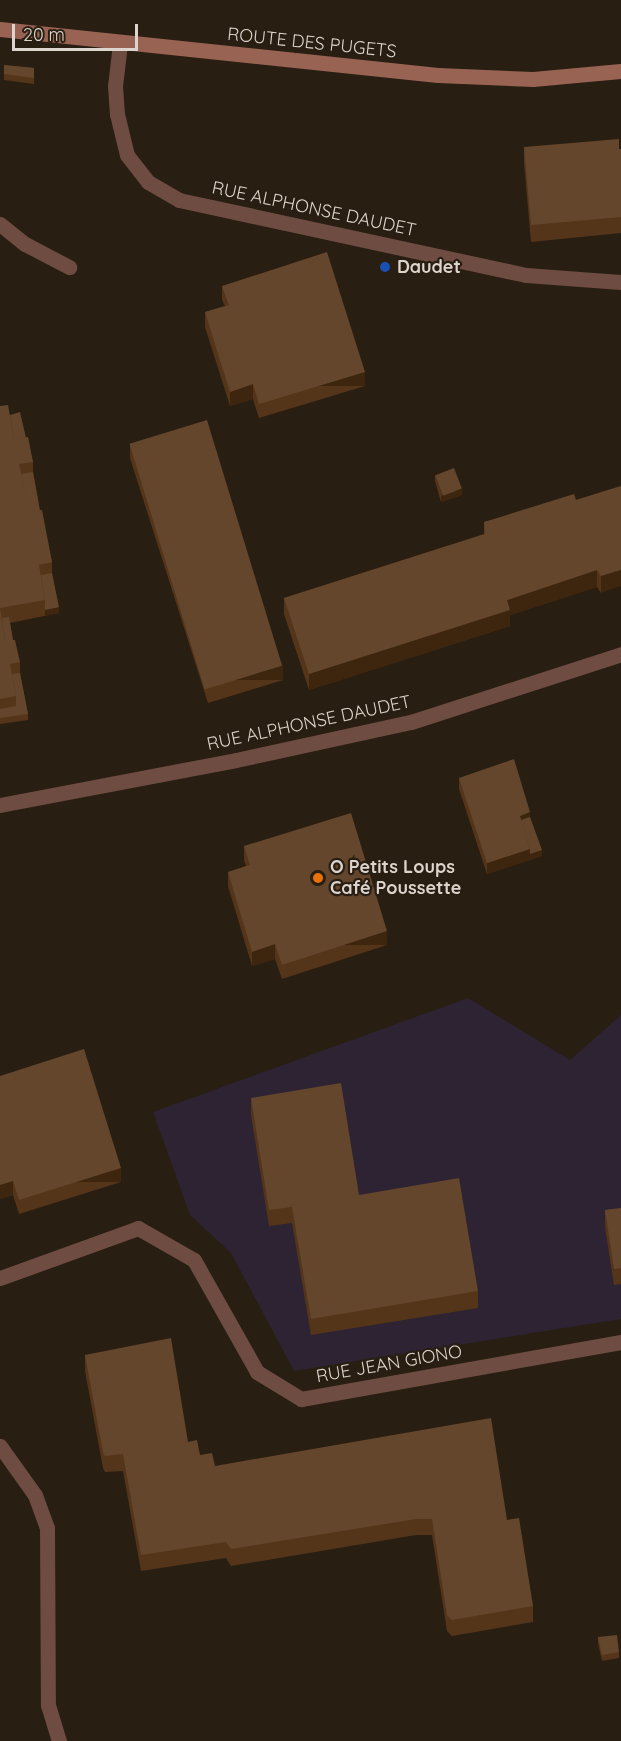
<!DOCTYPE html>
<html>
<head>
<meta charset="utf-8">
<style>
	body { margin:0 }
	#map { position:relative; width:621px; height:1741px; overflow:hidden; background:#291e12; font-family:Quicksand,sans-serif }
	div>[style] { position:absolute }
	[style*='--x'] { left:calc(var(--x)*1px); top:calc(var(--y)*1px); width:calc(var(--w)*1px); rotate:calc(var(--a)*1deg) }
	.education>* { inset:0; background:#2d2332 }
	.street>* { height:15px; margin:-7.5px; padding:0 7.5px; transform-origin:7.5px; border-radius:7.5px; background:#6e4c42 }
	.secondary>* { height:15px; margin:-7.5px; padding:0 7.5px; transform-origin:7.5px; border-radius:7.5px; background:#996354 }
	.wall>* { inset:0; background:#553519 }
	.shaded-wall>* { inset:0; background:#3d250e; transform-origin:0 0 }
	.building>* { inset:0; background:#64462c; transform-origin:0 0 }
	.dots>* { width:16px; height:16px; translate:-50% -50%; box-sizing:border-box; border:3px solid #291e12; border-radius:50% }
	span { translate:-50% -50%; white-space:nowrap; text-align:center; line-height:1.15; -webkit-text-stroke:4.5px #291e12; paint-order:stroke }
	.street-label { font-size:18px; color:#dcd4cd }
	.poi-label { font-size:18px; color:#dcd4cd; font-weight:700 }
	.left { translate:0 -50%; text-align:left }
	.scale { position:absolute; left:12px; top:24px; width:126px; height:27px; box-sizing:border-box; border:3px solid #dcd4cd; border-top:0; padding-left:8px; font-size:18px; line-height:21px; white-space:nowrap; color:#dcd4cd; -webkit-text-stroke:4px #291e12; paint-order:stroke }
</style>
</head>
<body>
<div id="map">
	<div class="education">
		<i style="clip-path:polygon(468px 998px,570px 1060px,621px 1015px,621px 1319px,294px 1371px,231px 1253px,190px 1215px,153px 1112px)"></i>
	</div>
	<div class="street">
		<i style="--x:120;--y:44;--w:42;--a:96.8"></i>
		<i style="--x:115;--y:86;--w:28;--a:86"></i>
		<i style="--x:117;--y:114;--w:42;--a:76.3"></i>
		<i style="--x:127;--y:155;--w:34;--a:52"></i>
		<i style="--x:148;--y:182;--w:36;--a:30"></i>
		<i style="--x:179;--y:200;--w:355;--a:12.2"></i>
		<i style="--x:526;--y:275;--w:95;--a:4.2"></i>
		<i style="--x:0;--y:224;--w:32;--a:39"></i>
		<i style="--x:25;--y:244;--w:50;--a:27.6"></i>
		<i style="--x:0;--y:805;--w:240;--a:-10.8"></i>
		<i style="--x:236;--y:760;--w:179;--a:-12.3"></i>
		<i style="--x:411;--y:722;--w:221;--a:-17.9"></i>
		<i style="--x:0;--y:1278;--w:147;--a:-19.9"></i>
		<i style="--x:138;--y:1228;--w:64;--a:29.7"></i>
		<i style="--x:194;--y:1260;--w:129;--a:60.6"></i>
		<i style="--x:257;--y:1372;--w:52;--a:31.5"></i>
		<i style="--x:301;--y:1399;--w:325;--a:-10.1"></i>
		<i style="--x:0;--y:1446;--w:60;--a:54.5"></i>
		<i style="--x:35;--y:1495;--w:35;--a:70"></i>
		<i style="--x:47;--y:1528;--w:177;--a:89.7"></i>
		<i style="--x:48;--y:1705;--w:38;--a:73"></i>
	</div>
	<div class="secondary">
		<i style="--x:0;--y:29;--w:440;--a:6"></i>
		<i style="--x:438;--y:75;--w:95;--a:2.4"></i>
		<i style="--x:533;--y:79;--w:88;--a:-5.2"></i>
	</div>
	<div class="wall">
		<i style="clip-path:polygon(4px 65px,34px 68px,34px 84px,4px 80px)"></i>
		<i style="clip-path:polygon(524px 147px,621px 149px,621px 233px,531px 242px,524px 163px)"></i>
		<i style="clip-path:polygon(222px 286px,365px 386px,259px 418px,253px 399px,230px 406px,205px 327px,205px 312px,225px 306px,222px 300px)"></i>
		<i style="clip-path:polygon(0 406px,10px 415px,26px 438px,33px 462px,33px 472px,40px 510px,52px 562px,52px 573px,59px 613px,10px 623px,13px 640px,20px 662px,20px 673px,28px 714px,28px 720px,0 724px)"></i>
		<i style="clip-path:polygon(130px 444px,283px 680px,208px 703px,130px 458px)"></i>
		<i style="clip-path:polygon(435px 475px,462px 495px,441px 502px,435px 481px)"></i>
		<i style="clip-path:polygon(621px 486px,601px 593px,597px 587px,510px 615px,510px 626px,309px 690px,284px 614px,284px 598px,484px 534px,484px 522px,576px 500px)"></i>
		<i style="clip-path:polygon(459px 778px,530px 817px,542px 856px,487px 874px,459px 789px)"></i>
		<i style="clip-path:polygon(244px 846px,387px 945px,282px 979px,275px 959px,252px 966px,228px 886px,228px 872px,246px 866px,244px 860px)"></i>
		<i style="clip-path:polygon(0 1076px,121px 1182px,19px 1214px,13px 1195px,0 1199px)"></i>
		<i style="clip-path:polygon(251px 1098px,359px 1195px,478px 1291px,478px 1308px,311px 1335px,292px 1223px,269px 1226px,251px 1115px)"></i>
		<i style="clip-path:polygon(621px 1208px,621px 1284px,614px 1285px,605px 1227px,605px 1210px)"></i>
		<i style="clip-path:polygon(85px 1355px,188px 1442px,200px 1455px,215px 1466px,507px 1520px,533px 1606px,533px 1622px,452px 1636px,447px 1631px,432px 1535px,416px 1535px,231px 1566px,226px 1558px,141px 1571px,123px 1471px,105px 1472px,103px 1468px,85px 1371px)"></i>
		<i style="clip-path:polygon(598px 1637px,619px 1652px,619px 1658px,602px 1661px,598px 1643px)"></i>
	</div>
	<div class="shaded-wall">
		<i style="left:365px;top:372px;width:14px;height:111px;rotate:90deg"></i>
		<i style="clip-path:polygon(253px 384px,253px 399px,230px 406px,230px 392px)"></i>
		<i style="clip-path:polygon(462px 489px,462px 495px,441px 502px,441px 496px)"></i>
		<i style="clip-path:polygon(597px 570px,597px 587px,510px 615px,510px 626px,309px 690px,309px 674px,507px 600px)"></i>
		<i style="clip-path:polygon(621px 570px,621px 586px,601px 593px,601px 576px)"></i>
		<i style="clip-path:polygon(59px 607px,59px 613px,45px 616px,45px 610px)"></i>
		<i style="left:283px;top:666px;width:14px;height:78px;rotate:90deg"></i>
		<i style="clip-path:polygon(530px 812px,530px 823px,522px 826px,520px 816px)"></i>
		<i style="clip-path:polygon(530px 849px,542px 850px,542px 856px,487px 874px,487px 863px)"></i>
		<i style="left:387px;top:931px;width:14px;height:110px;rotate:90deg"></i>
		<i style="clip-path:polygon(275px 944px,275px 959px,252px 966px,252px 952px)"></i>
		<i style="left:121px;top:1168px;width:14px;height:107px;rotate:90deg"></i>
		<i style="clip-path:polygon(13px 1181px,13px 1195px,0 1199px,0 1185px)"></i>
	</div>
	<div class="building">
		<i style="clip-path:polygon(4px 65px,34px 68px,34px 78px,4px 74px)"></i>
		<i style="clip-path:polygon(619px 139px,619px 149px,621px 149px,621px 217px,531px 225px,524px 147px)"></i>
		<i style="clip-path:polygon(327px 252px,365px 372px,259px 404px,253px 384px,230px 392px,205px 312px,229px 305px,222px 286px)"></i>
		<i style="clip-path:polygon(8px 405px,14px 439px,28px 437px,33px 462px,19px 464px,29px 511px,42px 510px,52px 562px,39px 565px,45px 600px,0 608px,5px 640px,15px 640px,20px 662px,10px 664px,16px 696px,0 699px,0 406px)"></i>
		<i style="clip-path:polygon(20px 412px,26px 438px,14px 439px,10px 415px)"></i>
		<i style="left:207px;top:420px;width:257px;height:81px;rotate:73deg"></i>
		<i style="left:454px;top:468px;width:22px;height:20px;rotate:69deg"></i>
		<i style="left:33px;top:472px;width:39px;height:12px;rotate:80deg"></i>
		<i style="clip-path:polygon(621px 486px,621px 570px,601px 576px,597px 570px,507px 600px,510px 610px,309px 674px,284px 598px,485px 534px,484px 522px,574px 494px,576px 500px)"></i>
		<i style="clip-path:polygon(52px 573px,59px 607px,45px 610px,45px 600px,41px 575px)"></i>
		<i style="clip-path:polygon(9px 617px,13px 640px,5px 640px,2px 618px)"></i>
		<i style="clip-path:polygon(20px 673px,28px 714px,0 718px,0 709px,16px 706px,16px 696px,12px 674px)"></i>
		<i style="clip-path:polygon(514px 759px,530px 812px,520px 816px,530px 849px,487px 863px,459px 778px)"></i>
		<i style="clip-path:polygon(351px 813px,387px 931px,282px 965px,275px 944px,252px 952px,228px 872px,250px 865px,244px 846px)"></i>
		<i style="clip-path:polygon(530px 817px,542px 850px,530px 854px,530px 849px,521px 820px)"></i>
		<i style="clip-path:polygon(84px 1049px,121px 1168px,19px 1200px,13px 1181px,0 1185px,0 1076px)"></i>
		<i style="clip-path:polygon(341px 1083px,359px 1195px,459px 1178px,478px 1291px,311px 1319px,292px 1207px,269px 1210px,251px 1098px)"></i>
		<i style="clip-path:polygon(621px 1208px,621px 1268px,614px 1269px,605px 1210px)"></i>
		<i style="clip-path:polygon(171px 1338px,188px 1442px,197px 1440px,200px 1455px,212px 1453px,215px 1466px,491px 1418px,507px 1520px,519px 1518px,533px 1606px,452px 1620px,447px 1615px,432px 1519px,416px 1519px,231px 1549px,226px 1542px,141px 1555px,123px 1454px,105px 1456px,103px 1452px,85px 1355px)"></i>
		<i style="clip-path:polygon(617px 1635px,619px 1652px,602px 1655px,598px 1637px)"></i>
	</div>
	<div class="dots">
		<i style="left:385px;top:267px;background:#1a4fb4"></i>
		<i style="left:318px;top:878px;background:#e8710a"></i>
	</div>
	<div class="street-label">
		<span style="left:312px;top:43px;rotate:6deg">ROUTE DES PUGETS</span>
		<span style="left:314px;top:209px;rotate:12deg">RUE ALPHONSE DAUDET</span>
		<span style="left:309px;top:723px;rotate:-12deg">RUE ALPHONSE DAUDET</span>
		<span style="left:389px;top:1364px;rotate:-10deg">RUE JEAN GIONO</span>
	</div>
	<div class="poi-label">
		<span class="left" style="left:397px;top:267px">Daudet</span>
		<span class="left" style="left:330px;top:878px">O Petits Loups<br>Café Poussette</span>
	</div>
	<div class="scale">20 m</div>
</div>
</body>
</html>
